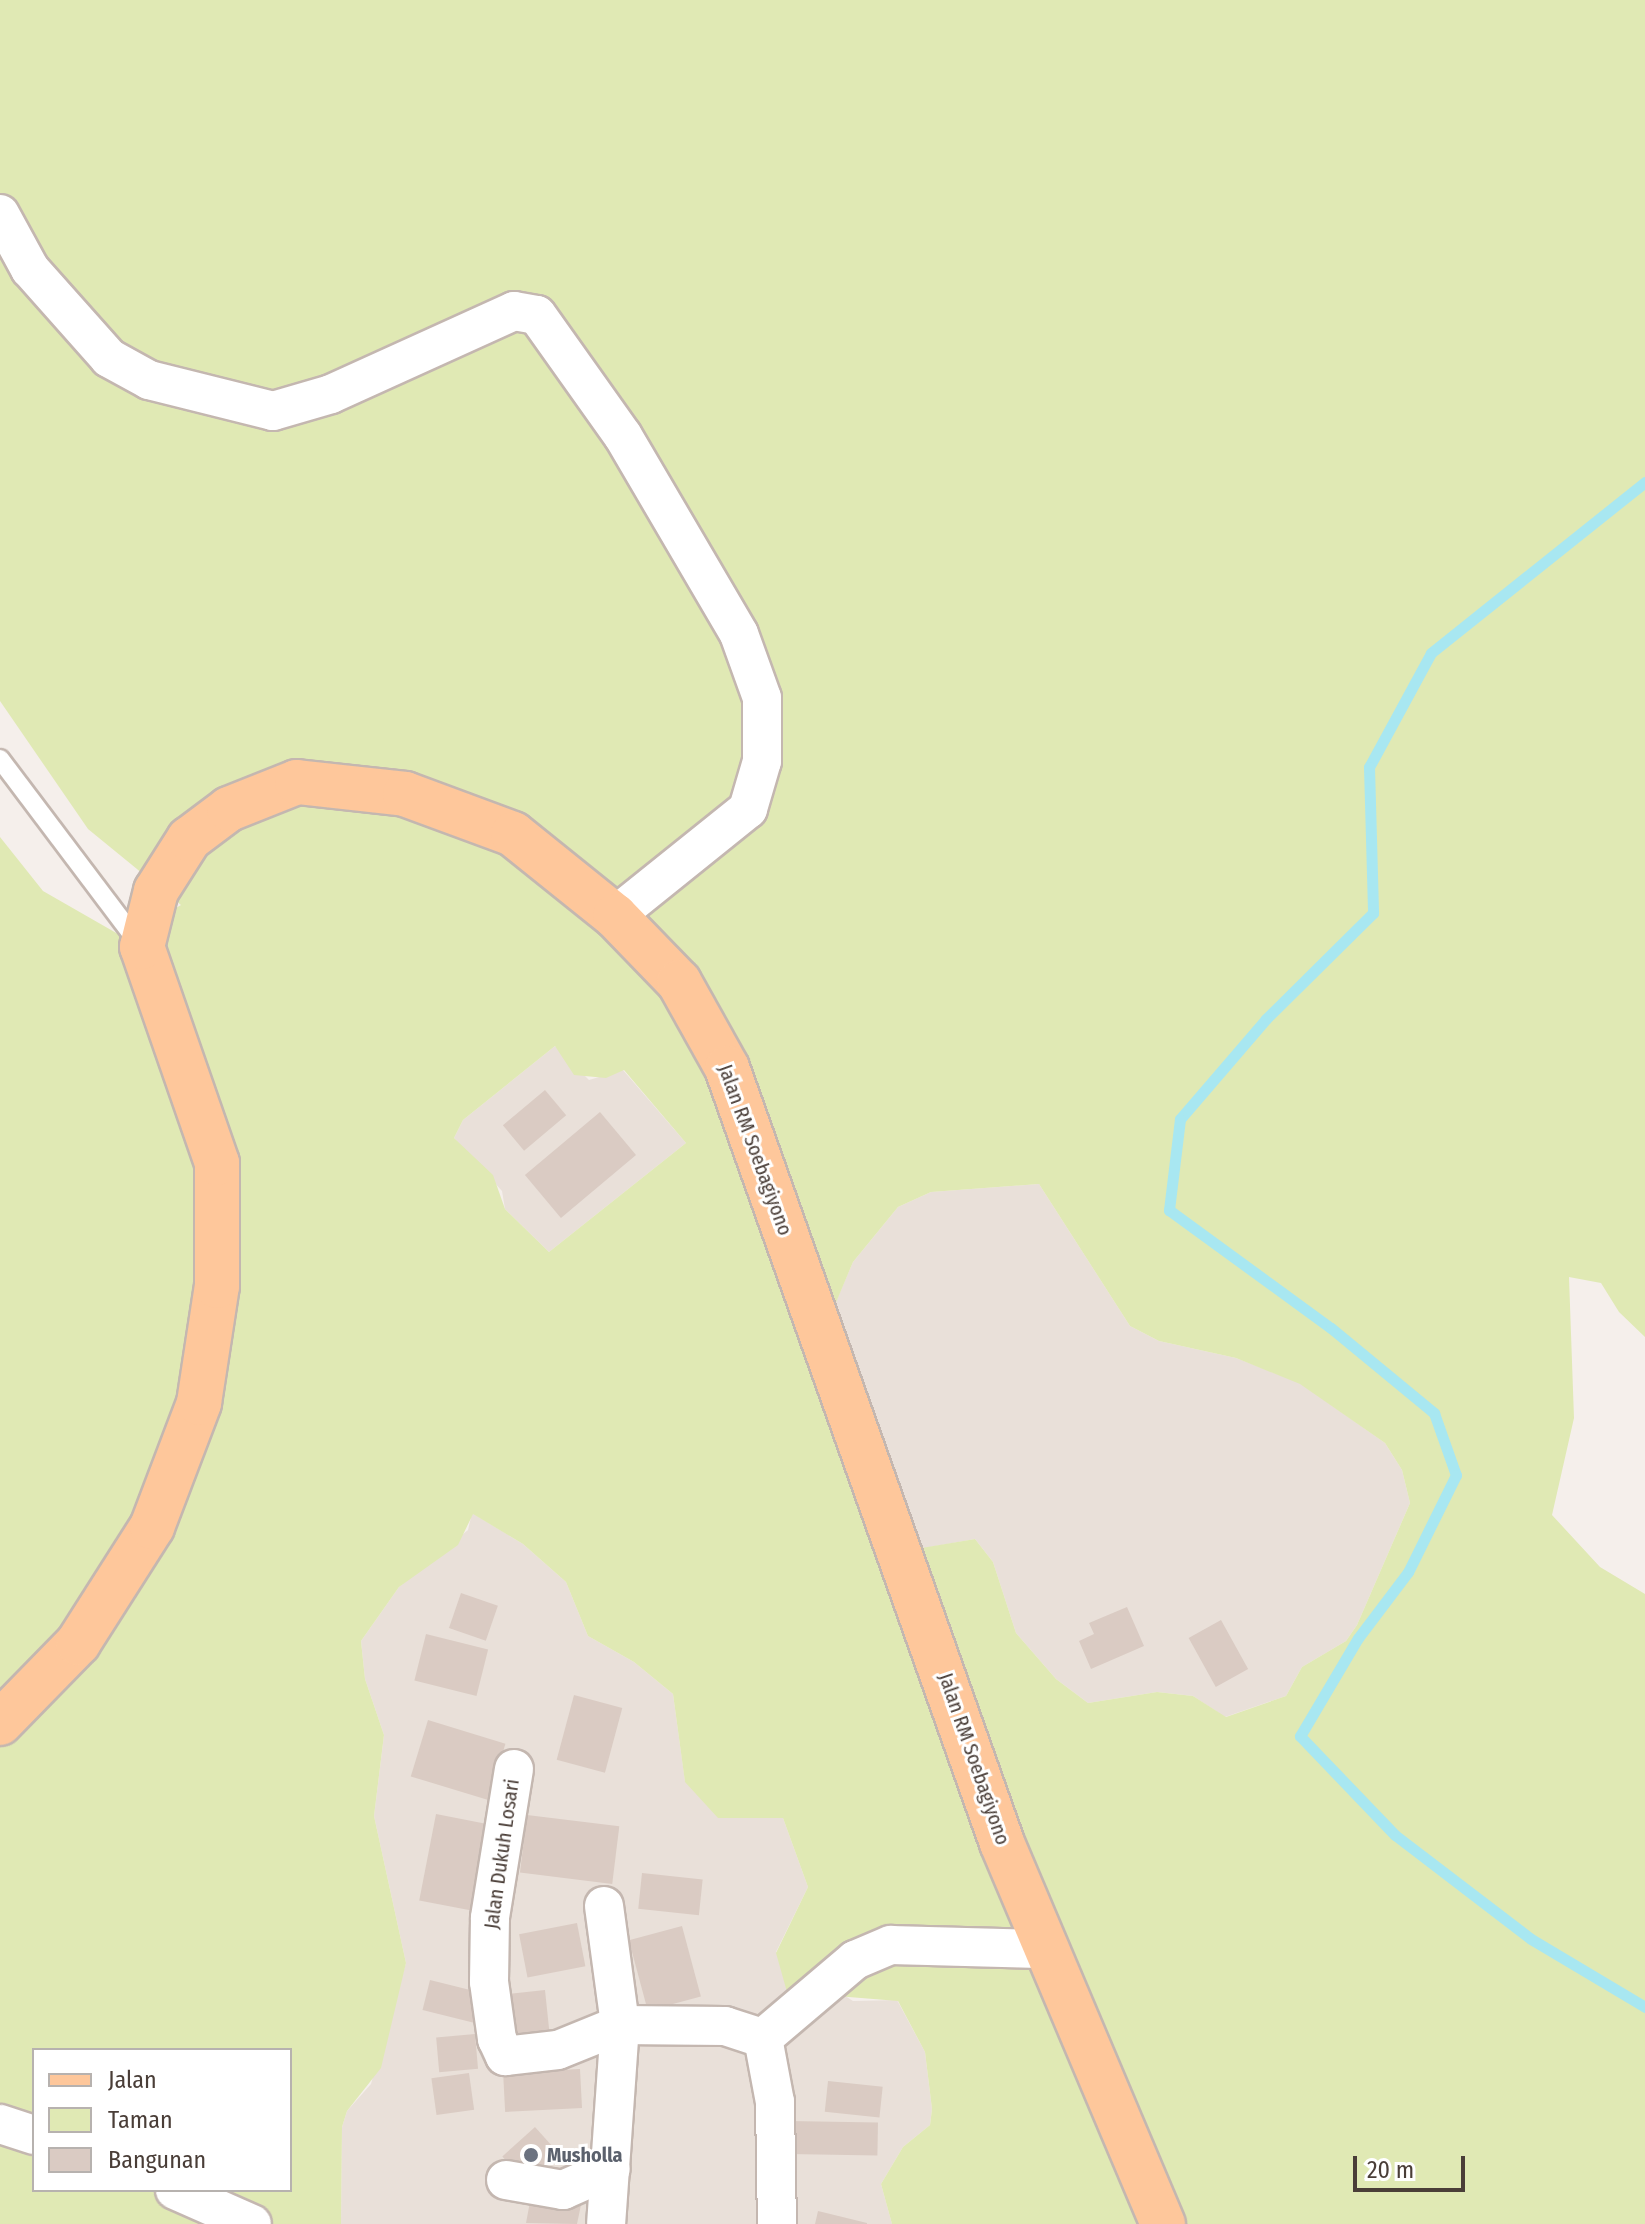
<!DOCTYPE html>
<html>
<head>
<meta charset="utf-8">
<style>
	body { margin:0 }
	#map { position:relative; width:1645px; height:2224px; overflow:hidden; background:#f5efeb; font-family:"Fira Sans Condensed",sans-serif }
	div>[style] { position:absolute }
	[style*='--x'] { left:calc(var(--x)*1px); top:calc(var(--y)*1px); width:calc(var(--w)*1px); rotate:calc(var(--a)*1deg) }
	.residential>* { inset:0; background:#e9e0d9 }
	.green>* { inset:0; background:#e0e9b4 }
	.stream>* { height:11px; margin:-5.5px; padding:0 5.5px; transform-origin:5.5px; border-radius:5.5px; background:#a8e7f1 }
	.building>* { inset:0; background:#dacbc3; transform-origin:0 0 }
	.roads { filter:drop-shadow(2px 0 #c4b7b0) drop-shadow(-2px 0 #c4b7b0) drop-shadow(0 2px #c4b7b0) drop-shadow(0 -2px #c4b7b0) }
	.service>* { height:18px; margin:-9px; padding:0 9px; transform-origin:9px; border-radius:9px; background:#fff }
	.minor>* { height:38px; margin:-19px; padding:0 19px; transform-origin:19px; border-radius:19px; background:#fff }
	.primary>* { height:44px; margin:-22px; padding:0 22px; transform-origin:22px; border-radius:22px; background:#fec79b }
	.dots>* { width:22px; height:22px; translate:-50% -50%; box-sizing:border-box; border:4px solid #fff; border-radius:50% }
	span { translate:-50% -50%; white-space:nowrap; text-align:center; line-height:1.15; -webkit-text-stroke:6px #fff; paint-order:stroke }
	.street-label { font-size:20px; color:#4a3e38 }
	.worship-label { font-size:20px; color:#5b616d; font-weight:700 }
	.left { translate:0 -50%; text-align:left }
	.legend { position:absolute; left:32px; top:2048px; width:260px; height:144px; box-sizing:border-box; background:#fff; border:2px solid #b7b2af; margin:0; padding:10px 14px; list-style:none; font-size:24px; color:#4a3e38 }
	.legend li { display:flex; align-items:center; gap:16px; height:40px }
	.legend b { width:40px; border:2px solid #b7b2af }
	.scale { position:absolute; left:1353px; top:2156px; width:112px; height:36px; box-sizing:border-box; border:4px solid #4a3e38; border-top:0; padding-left:10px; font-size:24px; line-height:28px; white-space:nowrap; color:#4a3e38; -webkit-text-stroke:6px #fff; paint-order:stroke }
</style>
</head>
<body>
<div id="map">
	<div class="residential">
		<i style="clip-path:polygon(555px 1046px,589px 1080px,623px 1070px,686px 1143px,549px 1252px,505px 1209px,502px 1191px,454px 1138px,463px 1120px)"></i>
		<i style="clip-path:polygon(1039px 1184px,1130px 1326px,1159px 1341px,1236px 1358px,1300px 1383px,1385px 1443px,1402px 1470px,1410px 1503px,1357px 1625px,1346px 1641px,1302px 1667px,1286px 1696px,1225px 1717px,1193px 1696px,1157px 1692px,1088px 1703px,1056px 1679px,1016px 1633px,993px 1562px,975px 1539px,880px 1556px,813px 1355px,853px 1262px,898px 1207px,931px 1192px)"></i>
		<i style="clip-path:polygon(472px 1513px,523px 1544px,566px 1582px,588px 1636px,634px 1662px,673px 1694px,685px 1781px,783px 1818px,808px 1887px,776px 1952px,853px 2001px,897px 2000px,925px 2052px,932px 2109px,930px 2125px,903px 2147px,881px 2184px,892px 2224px,341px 2224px,342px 2127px,347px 2111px,371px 2084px,406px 1963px,374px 1816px,384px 1735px,365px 1679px,361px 1641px,399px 1587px,468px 1530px)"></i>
	</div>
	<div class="green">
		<i style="clip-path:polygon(evenodd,0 0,1645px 0,1645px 1337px,1619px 1312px,1601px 1283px,1569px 1277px,1574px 1418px,1552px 1515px,1600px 1567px,1645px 1594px,1645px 2224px,892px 2224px,881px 2184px,903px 2147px,930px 2125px,932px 2109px,925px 2052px,898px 2001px,787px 1992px,776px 1953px,808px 1887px,783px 1818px,718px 1818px,685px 1782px,673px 1694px,634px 1662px,588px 1636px,566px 1582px,523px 1544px,473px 1514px,458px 1545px,399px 1587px,361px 1641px,365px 1679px,384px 1735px,374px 1816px,406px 1963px,381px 2068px,347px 2111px,342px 2127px,341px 2224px,0 2224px,0 837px,43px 891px,125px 938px,181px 905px,88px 829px,0 701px,0 0,555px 1046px,574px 1075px,606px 1078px,624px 1070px,686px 1143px,549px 1252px,505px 1209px,493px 1175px,454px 1138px,463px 1120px,555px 1046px,0 0,1039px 1184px,1130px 1326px,1159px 1341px,1236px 1358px,1300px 1384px,1385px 1443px,1402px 1470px,1410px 1503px,1357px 1625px,1346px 1641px,1302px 1667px,1286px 1696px,1226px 1717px,1193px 1696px,1157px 1692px,1088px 1703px,1056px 1679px,1016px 1633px,993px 1562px,975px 1539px,880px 1555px,814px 1355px,853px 1262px,898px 1207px,931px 1192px,1039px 1184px,0 0,34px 2050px,290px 2050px,290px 2190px,34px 2190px,34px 2050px)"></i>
	</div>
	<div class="stream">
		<i style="--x:1645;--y:482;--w:274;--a:141.4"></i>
		<i style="--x:1431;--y:653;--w:130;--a:118.5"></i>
		<i style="--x:1369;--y:767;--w:146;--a:88.4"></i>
		<i style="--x:1373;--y:913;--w:151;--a:135.3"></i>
		<i style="--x:1266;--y:1019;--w:132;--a:130.7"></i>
		<i style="--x:1180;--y:1119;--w:92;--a:96.9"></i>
		<i style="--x:1169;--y:1210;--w:200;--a:36.1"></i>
		<i style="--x:1331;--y:1328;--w:134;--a:39.5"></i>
		<i style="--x:1434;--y:1413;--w:66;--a:70.5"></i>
		<i style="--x:1456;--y:1475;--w:108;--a:116.3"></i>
		<i style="--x:1408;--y:1572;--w:83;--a:127.1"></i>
		<i style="--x:1358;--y:1638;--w:114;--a:120.6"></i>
		<i style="--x:1300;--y:1736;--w:137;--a:46.2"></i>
		<i style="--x:1395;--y:1835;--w:171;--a:37.4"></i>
		<i style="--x:1531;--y:1939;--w:133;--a:30.8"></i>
	</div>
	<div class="building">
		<i style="left:545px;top:1090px;width:33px;height:55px;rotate:50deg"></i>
		<i style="left:600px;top:1112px;width:56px;height:98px;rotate:50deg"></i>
		<i style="left:461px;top:1593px;width:39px;height:37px;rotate:19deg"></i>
		<i style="clip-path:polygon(1127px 1607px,1144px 1646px,1091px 1669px,1079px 1641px,1094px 1634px,1089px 1623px)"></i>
		<i style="left:1221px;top:1620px;width:56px;height:37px;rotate:61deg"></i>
		<i style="left:426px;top:1634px;width:64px;height:48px;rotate:14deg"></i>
		<i style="left:574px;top:1695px;width:50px;height:67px;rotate:15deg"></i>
		<i style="left:428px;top:1720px;width:81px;height:59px;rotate:17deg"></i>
		<i style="left:436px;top:1814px;width:52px;height:88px;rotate:11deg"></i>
		<i style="left:527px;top:1815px;width:93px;height:58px;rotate:7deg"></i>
		<i style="left:642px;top:1873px;width:61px;height:36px;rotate:6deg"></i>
		<i style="left:577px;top:1923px;width:44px;height:59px;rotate:79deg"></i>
		<i style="left:682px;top:1926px;width:73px;height:55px;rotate:75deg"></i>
		<i style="left:430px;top:1980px;width:57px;height:31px;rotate:14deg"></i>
		<i style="left:545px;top:1990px;width:44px;height:40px;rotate:84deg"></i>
		<i style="left:475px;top:2034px;width:35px;height:39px;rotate:85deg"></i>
		<i style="left:580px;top:2069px;width:39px;height:77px;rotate:87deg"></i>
		<i style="left:469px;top:2073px;width:37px;height:38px;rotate:82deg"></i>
		<i style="left:828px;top:2081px;width:55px;height:31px;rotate:6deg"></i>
		<i style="left:788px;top:2121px;width:90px;height:33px;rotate:1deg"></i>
		<i style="left:535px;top:2127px;width:36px;height:44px;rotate:48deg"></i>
		<i style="clip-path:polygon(532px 2191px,582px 2200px,577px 2224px,526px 2223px)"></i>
		<i style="clip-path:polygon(818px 2211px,867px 2223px,867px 2224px,815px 2224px)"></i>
	</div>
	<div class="roads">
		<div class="service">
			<i style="--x:0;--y:759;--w:233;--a:53"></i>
		</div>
		<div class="minor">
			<i style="--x:0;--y:214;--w:63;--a:61.4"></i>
			<i style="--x:30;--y:269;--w:119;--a:48.4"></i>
			<i style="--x:109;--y:358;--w:46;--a:28.8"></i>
			<i style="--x:149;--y:380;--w:128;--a:14"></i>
			<i style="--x:273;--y:411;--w:60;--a:-16.3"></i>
			<i style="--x:331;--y:394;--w:201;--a:-24.4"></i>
			<i style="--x:514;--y:311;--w:23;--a:10"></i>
			<i style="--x:537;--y:315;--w:148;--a:54.6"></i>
			<i style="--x:623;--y:436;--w:229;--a:59.6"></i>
			<i style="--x:739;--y:634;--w:68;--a:70.2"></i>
			<i style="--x:762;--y:698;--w:63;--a:90"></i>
			<i style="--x:762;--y:761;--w:50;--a:106.3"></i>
			<i style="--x:748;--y:809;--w:171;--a:141.2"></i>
			<i style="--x:514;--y:1769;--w:151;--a:99.2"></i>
			<i style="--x:490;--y:1918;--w:64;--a:90.9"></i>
			<i style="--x:489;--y:1982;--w:58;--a:82"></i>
			<i style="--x:497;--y:2039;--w:19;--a:65"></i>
			<i style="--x:505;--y:2056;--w:53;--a:-6.5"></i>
			<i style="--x:558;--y:2050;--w:67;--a:-22"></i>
			<i style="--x:620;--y:2025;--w:105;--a:0.5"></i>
			<i style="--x:725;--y:2026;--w:40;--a:18"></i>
			<i style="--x:763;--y:2038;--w:65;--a:79.4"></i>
			<i style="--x:775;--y:2102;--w:122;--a:89.1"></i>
			<i style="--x:604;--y:1906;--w:120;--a:82.3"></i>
			<i style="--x:620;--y:2025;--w:199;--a:94"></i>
			<i style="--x:763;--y:2038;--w:121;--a:-40.3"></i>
			<i style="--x:855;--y:1960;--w:39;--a:-23"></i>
			<i style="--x:891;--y:1945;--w:158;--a:1.5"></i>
			<i style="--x:0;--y:2124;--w:36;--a:18"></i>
			<i style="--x:506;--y:2180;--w:58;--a:10"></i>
			<i style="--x:563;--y:2190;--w:52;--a:-23.6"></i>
			<i style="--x:175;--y:2190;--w:84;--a:23.8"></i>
		</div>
		<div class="primary">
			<i style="--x:0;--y:1723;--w:112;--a:-45.7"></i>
			<i style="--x:78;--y:1643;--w:138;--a:-57.5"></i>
			<i style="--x:152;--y:1527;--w:133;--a:-69.2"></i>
			<i style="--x:199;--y:1403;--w:118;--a:-81.3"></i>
			<i style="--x:217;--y:1286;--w:123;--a:-90"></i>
			<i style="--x:217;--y:1163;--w:229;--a:-109.1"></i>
			<i style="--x:142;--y:947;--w:58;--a:-76"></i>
			<i style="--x:156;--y:891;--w:62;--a:-57.6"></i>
			<i style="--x:189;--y:839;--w:50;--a:-36.9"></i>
			<i style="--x:229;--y:809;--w:73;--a:-21.7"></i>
			<i style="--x:297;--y:782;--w:109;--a:6.3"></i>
			<i style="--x:405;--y:794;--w:115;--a:20.3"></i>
			<i style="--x:513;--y:834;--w:131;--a:38.8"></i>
			<i style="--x:615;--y:916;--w:92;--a:45.9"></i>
			<i style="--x:679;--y:982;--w:98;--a:60.8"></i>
			<i style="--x:727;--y:1068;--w:822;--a:70.46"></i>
			<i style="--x:1002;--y:1843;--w:414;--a:67.1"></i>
		</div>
	</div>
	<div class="dots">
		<i style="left:531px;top:2155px;background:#6b7280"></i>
	</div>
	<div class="street-label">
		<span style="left:755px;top:1150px;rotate:70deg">Jalan RM Soebagiyono</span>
		<span style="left:974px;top:1759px;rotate:71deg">Jalan RM Soebagiyono</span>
		<span style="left:502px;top:1854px;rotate:-82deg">Jalan Dukuh Losari</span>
	</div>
	<div class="worship-label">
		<span class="left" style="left:547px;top:2155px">Musholla</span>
	</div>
	<ul class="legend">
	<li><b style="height:10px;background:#fec79b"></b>Jalan</li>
	<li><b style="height:22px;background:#e0e9b4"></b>Taman</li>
	<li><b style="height:22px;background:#dacbc3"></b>Bangunan</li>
	</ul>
	<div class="scale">20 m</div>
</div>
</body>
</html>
